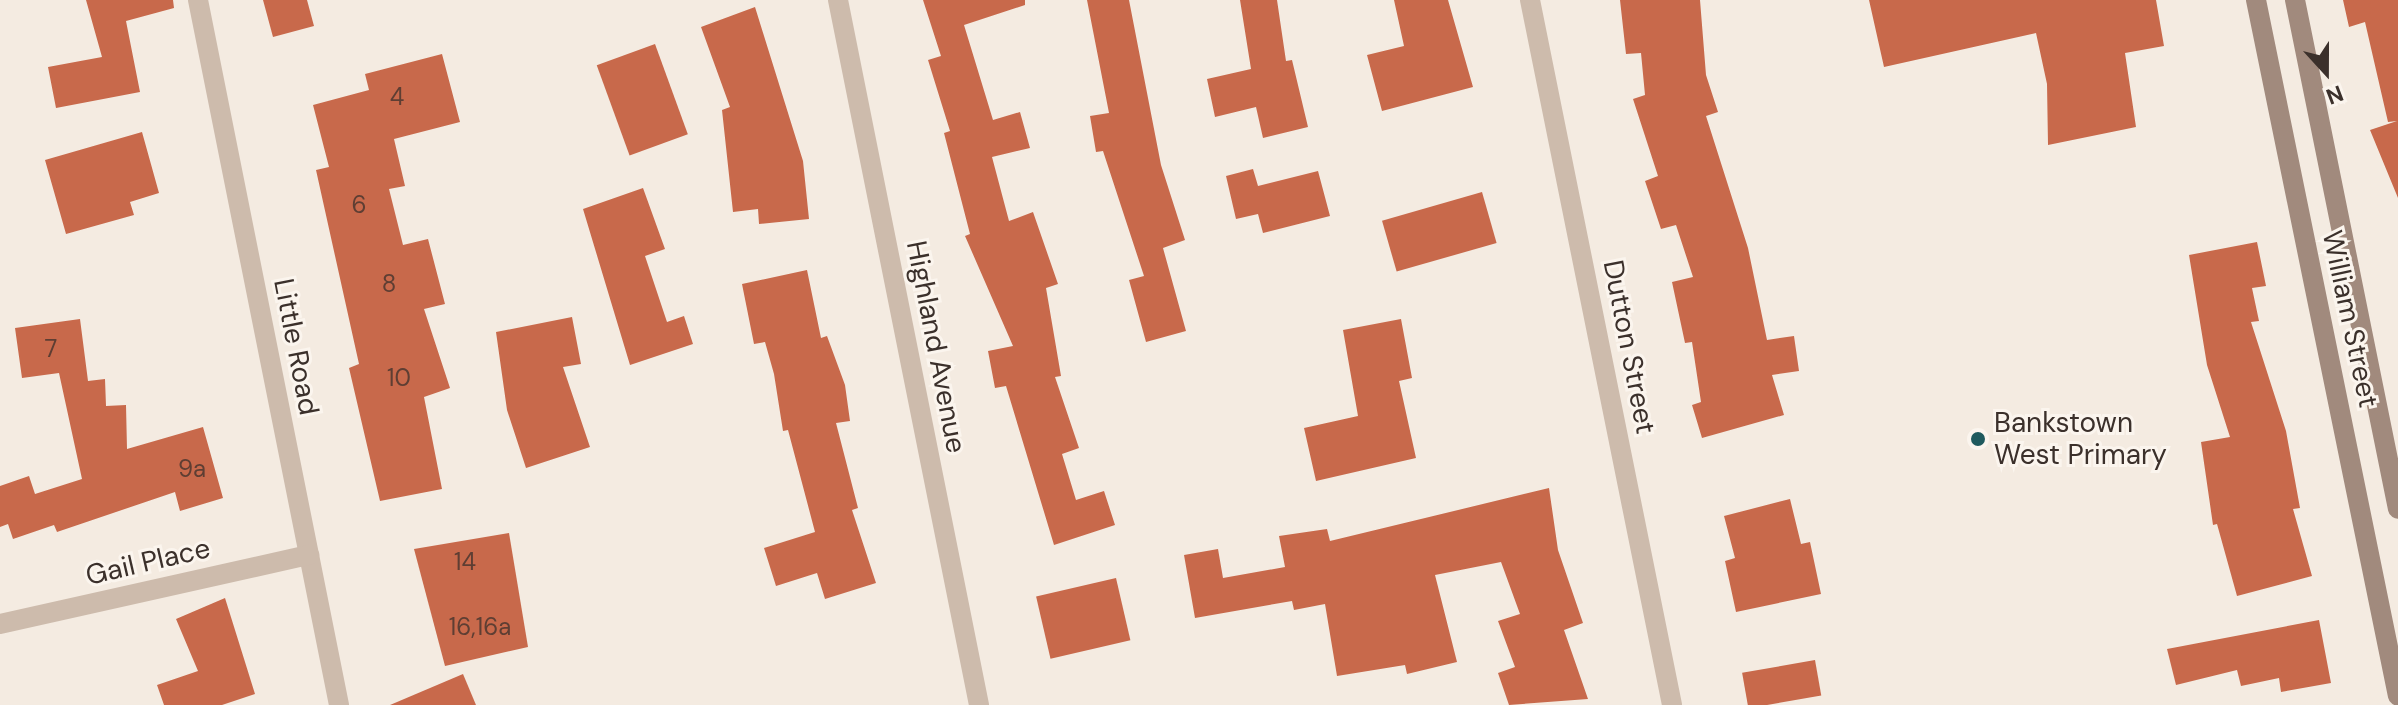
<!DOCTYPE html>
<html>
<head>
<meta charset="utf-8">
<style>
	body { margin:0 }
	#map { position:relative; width:2398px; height:705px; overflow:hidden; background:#f4ebe1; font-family:"DM Sans",sans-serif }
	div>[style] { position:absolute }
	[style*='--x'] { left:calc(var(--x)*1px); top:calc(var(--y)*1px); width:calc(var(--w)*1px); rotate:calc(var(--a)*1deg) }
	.building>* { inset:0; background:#c8694b; transform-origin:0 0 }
	.street>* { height:20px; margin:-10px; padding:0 10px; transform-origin:10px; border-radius:10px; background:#cdbbac }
	.secondary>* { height:20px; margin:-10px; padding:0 10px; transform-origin:10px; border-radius:10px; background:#a18a7d }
	.dots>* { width:22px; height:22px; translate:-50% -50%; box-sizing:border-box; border:4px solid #fbf5ee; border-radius:50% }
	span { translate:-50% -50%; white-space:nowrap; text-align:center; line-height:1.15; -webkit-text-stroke:6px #fbf5ee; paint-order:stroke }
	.number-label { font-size:24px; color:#5e3e33 }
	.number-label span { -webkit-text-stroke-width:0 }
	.street-label { font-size:28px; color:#3b302b }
	.poi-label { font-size:28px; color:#3b302b }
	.left { translate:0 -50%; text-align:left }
	.north { position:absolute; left:2286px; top:32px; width:80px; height:80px; -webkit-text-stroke:6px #fbf5ee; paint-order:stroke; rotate:159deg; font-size:22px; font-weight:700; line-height:32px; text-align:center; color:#3b302b }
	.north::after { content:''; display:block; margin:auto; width:28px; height:36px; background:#3b302b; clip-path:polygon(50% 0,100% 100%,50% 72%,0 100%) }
</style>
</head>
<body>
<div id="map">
	<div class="building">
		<i style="clip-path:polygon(86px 0,173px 0,174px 8px,126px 21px,140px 92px,56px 108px,48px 67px,102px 57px)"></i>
		<i style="clip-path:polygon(263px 0,307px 0,314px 26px,273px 37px)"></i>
		<i style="clip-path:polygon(923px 0,1025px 0,1025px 5px,964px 25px,993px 120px,1020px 112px,1030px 148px,992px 157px,1009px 221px,1033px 212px,1058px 284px,1046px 288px,1061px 376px,1055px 377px,1079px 448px,1062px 454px,1076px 500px,1104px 491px,1115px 525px,1054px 545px,1006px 386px,995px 388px,988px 351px,1013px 346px,965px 236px,970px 234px,944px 133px,950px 131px,928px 60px,941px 56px)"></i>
		<i style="clip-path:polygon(1087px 0,1129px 0,1161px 165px,1185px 240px,1163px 248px,1186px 331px,1146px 342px,1129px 280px,1144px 276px,1103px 151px,1096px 152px,1090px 116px,1109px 113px)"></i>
		<i style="clip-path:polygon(1240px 0,1277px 0,1286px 61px,1292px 60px,1308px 127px,1263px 138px,1256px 107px,1215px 117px,1207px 79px,1251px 69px)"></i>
		<i style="clip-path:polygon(1394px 0,1448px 0,1473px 87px,1382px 111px,1367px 55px,1404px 46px)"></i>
		<i style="clip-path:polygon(1620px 0,1700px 0,1706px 75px,1718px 112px,1706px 116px,1748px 248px,1767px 340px,1794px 336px,1799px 371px,1772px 375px,1784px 415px,1702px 438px,1692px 405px,1701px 402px,1692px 342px,1685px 343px,1672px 282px,1693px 277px,1676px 225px,1661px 229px,1645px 181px,1658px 176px,1633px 99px,1645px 95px,1641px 53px,1626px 54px)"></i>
		<i style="clip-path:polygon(1869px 0,2156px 0,2164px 46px,2125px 53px,2136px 127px,2048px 145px,2047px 84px,2036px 33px,1884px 67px)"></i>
		<i style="clip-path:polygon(2343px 0,2398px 0,2398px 198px,2370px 130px,2397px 121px,2388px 122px,2365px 22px,2349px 27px)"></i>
		<i style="clip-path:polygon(755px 7px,803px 161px,809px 219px,759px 224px,758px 209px,733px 212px,722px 110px,730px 107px,701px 27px)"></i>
		<i style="left:655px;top:44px;width:96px;height:62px;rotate:70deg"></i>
		<i style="clip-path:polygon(442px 54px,460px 122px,394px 139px,405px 186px,389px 189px,403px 245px,428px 239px,445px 304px,424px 309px,450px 388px,424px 397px,442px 489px,380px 501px,349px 368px,359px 364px,316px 170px,329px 167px,313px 105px,369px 90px,365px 74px)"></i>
		<i style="clip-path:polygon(142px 132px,159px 193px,130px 202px,134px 215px,66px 234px,45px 160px)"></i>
		<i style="clip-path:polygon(1253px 169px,1258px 186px,1318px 171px,1330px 216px,1263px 233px,1258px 214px,1236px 219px,1226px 176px)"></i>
		<i style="clip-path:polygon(643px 188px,665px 249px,645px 256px,667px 322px,684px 316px,693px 344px,630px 365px,583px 209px)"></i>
		<i style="left:1482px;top:192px;width:53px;height:104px;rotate:74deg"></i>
		<i style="clip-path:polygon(2257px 242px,2266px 286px,2252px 288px,2259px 321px,2251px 322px,2286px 431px,2300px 508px,2293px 509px,2312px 576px,2237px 596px,2217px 524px,2213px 525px,2201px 442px,2230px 437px,2207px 365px,2189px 255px)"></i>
		<i style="clip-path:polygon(807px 270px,821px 338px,827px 336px,845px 385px,850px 421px,836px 423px,858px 508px,852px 510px,876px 583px,825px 599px,817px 573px,776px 586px,764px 548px,815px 532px,788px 430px,783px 431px,774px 374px,765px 342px,754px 344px,742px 284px)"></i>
		<i style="clip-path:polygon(572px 317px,581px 364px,563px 367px,590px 447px,526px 468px,507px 410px,496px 332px)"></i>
		<i style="clip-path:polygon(80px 319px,88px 381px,105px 379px,106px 406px,126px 405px,127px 449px,203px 427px,223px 498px,180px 511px,175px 492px,57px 532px,54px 525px,13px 539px,8px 524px,0 527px,0 486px,29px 476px,35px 494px,82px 479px,59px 373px,22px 378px,15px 328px)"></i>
		<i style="clip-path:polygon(1401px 319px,1412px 378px,1399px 381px,1416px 458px,1316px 481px,1304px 428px,1358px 416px,1343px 330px)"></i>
		<i style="clip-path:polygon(1549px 488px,1558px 550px,1583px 623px,1564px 630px,1588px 699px,1509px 705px,1498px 673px,1515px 667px,1498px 621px,1520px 614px,1501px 562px,1435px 575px,1457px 662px,1407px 674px,1405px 665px,1337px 676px,1325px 604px,1294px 610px,1292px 601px,1195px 618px,1184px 555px,1218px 549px,1223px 578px,1285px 567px,1279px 536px,1327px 529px,1330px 541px)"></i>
		<i style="clip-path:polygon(1790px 499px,1801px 544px,1810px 542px,1821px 594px,1736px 612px,1725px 561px,1735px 558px,1724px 516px)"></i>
		<i style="clip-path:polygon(509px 533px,528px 647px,445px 666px,414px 549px)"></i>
		<i style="left:1116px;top:578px;width:64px;height:82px;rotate:77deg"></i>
		<i style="clip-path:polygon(225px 598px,255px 694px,222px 705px,164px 705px,157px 685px,198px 671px,176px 619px)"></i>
		<i style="clip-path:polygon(2319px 620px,2331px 683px,2281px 692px,2279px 678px,2241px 686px,2237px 670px,2176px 685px,2167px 649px)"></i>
		<i style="left:1815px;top:660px;width:36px;height:74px;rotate:80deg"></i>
		<i style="clip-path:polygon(463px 674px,476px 705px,390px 705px)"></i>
	</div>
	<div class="street">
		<i style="--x:198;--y:0;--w:719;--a:78.69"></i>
		<i style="--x:838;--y:0;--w:719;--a:78.69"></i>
		<i style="--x:1530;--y:0;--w:719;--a:78.61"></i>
		<i style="--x:0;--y:624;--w:317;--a:-12.6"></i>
	</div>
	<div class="secondary">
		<i style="--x:2256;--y:0;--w:710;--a:78.47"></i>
		<i style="--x:2295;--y:0;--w:519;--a:78.56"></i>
	</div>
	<div class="dots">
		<i style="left:1978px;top:439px;background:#1f5a5e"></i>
	</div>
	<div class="number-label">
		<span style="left:397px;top:97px">4</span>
		<span style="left:359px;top:205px">6</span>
		<span style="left:389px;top:284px">8</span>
		<span style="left:51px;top:349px">7</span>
		<span style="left:399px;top:378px">10</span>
		<span style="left:192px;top:469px">9a</span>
		<span style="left:465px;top:562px">14</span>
		<span style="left:480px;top:627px">16,16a</span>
	</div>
	<div class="street-label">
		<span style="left:2350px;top:319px;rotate:78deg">William Street</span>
		<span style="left:296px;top:347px;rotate:79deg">Little Road</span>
		<span style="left:936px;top:347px;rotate:79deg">Highland Avenue</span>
		<span style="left:1629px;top:347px;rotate:79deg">Dutton Street</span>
		<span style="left:148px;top:562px;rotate:-13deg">Gail Place</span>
	</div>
	<div class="poi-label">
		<span class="left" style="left:1994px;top:439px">Bankstown<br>West Primary</span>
	</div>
	<div class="north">N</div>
</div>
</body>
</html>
